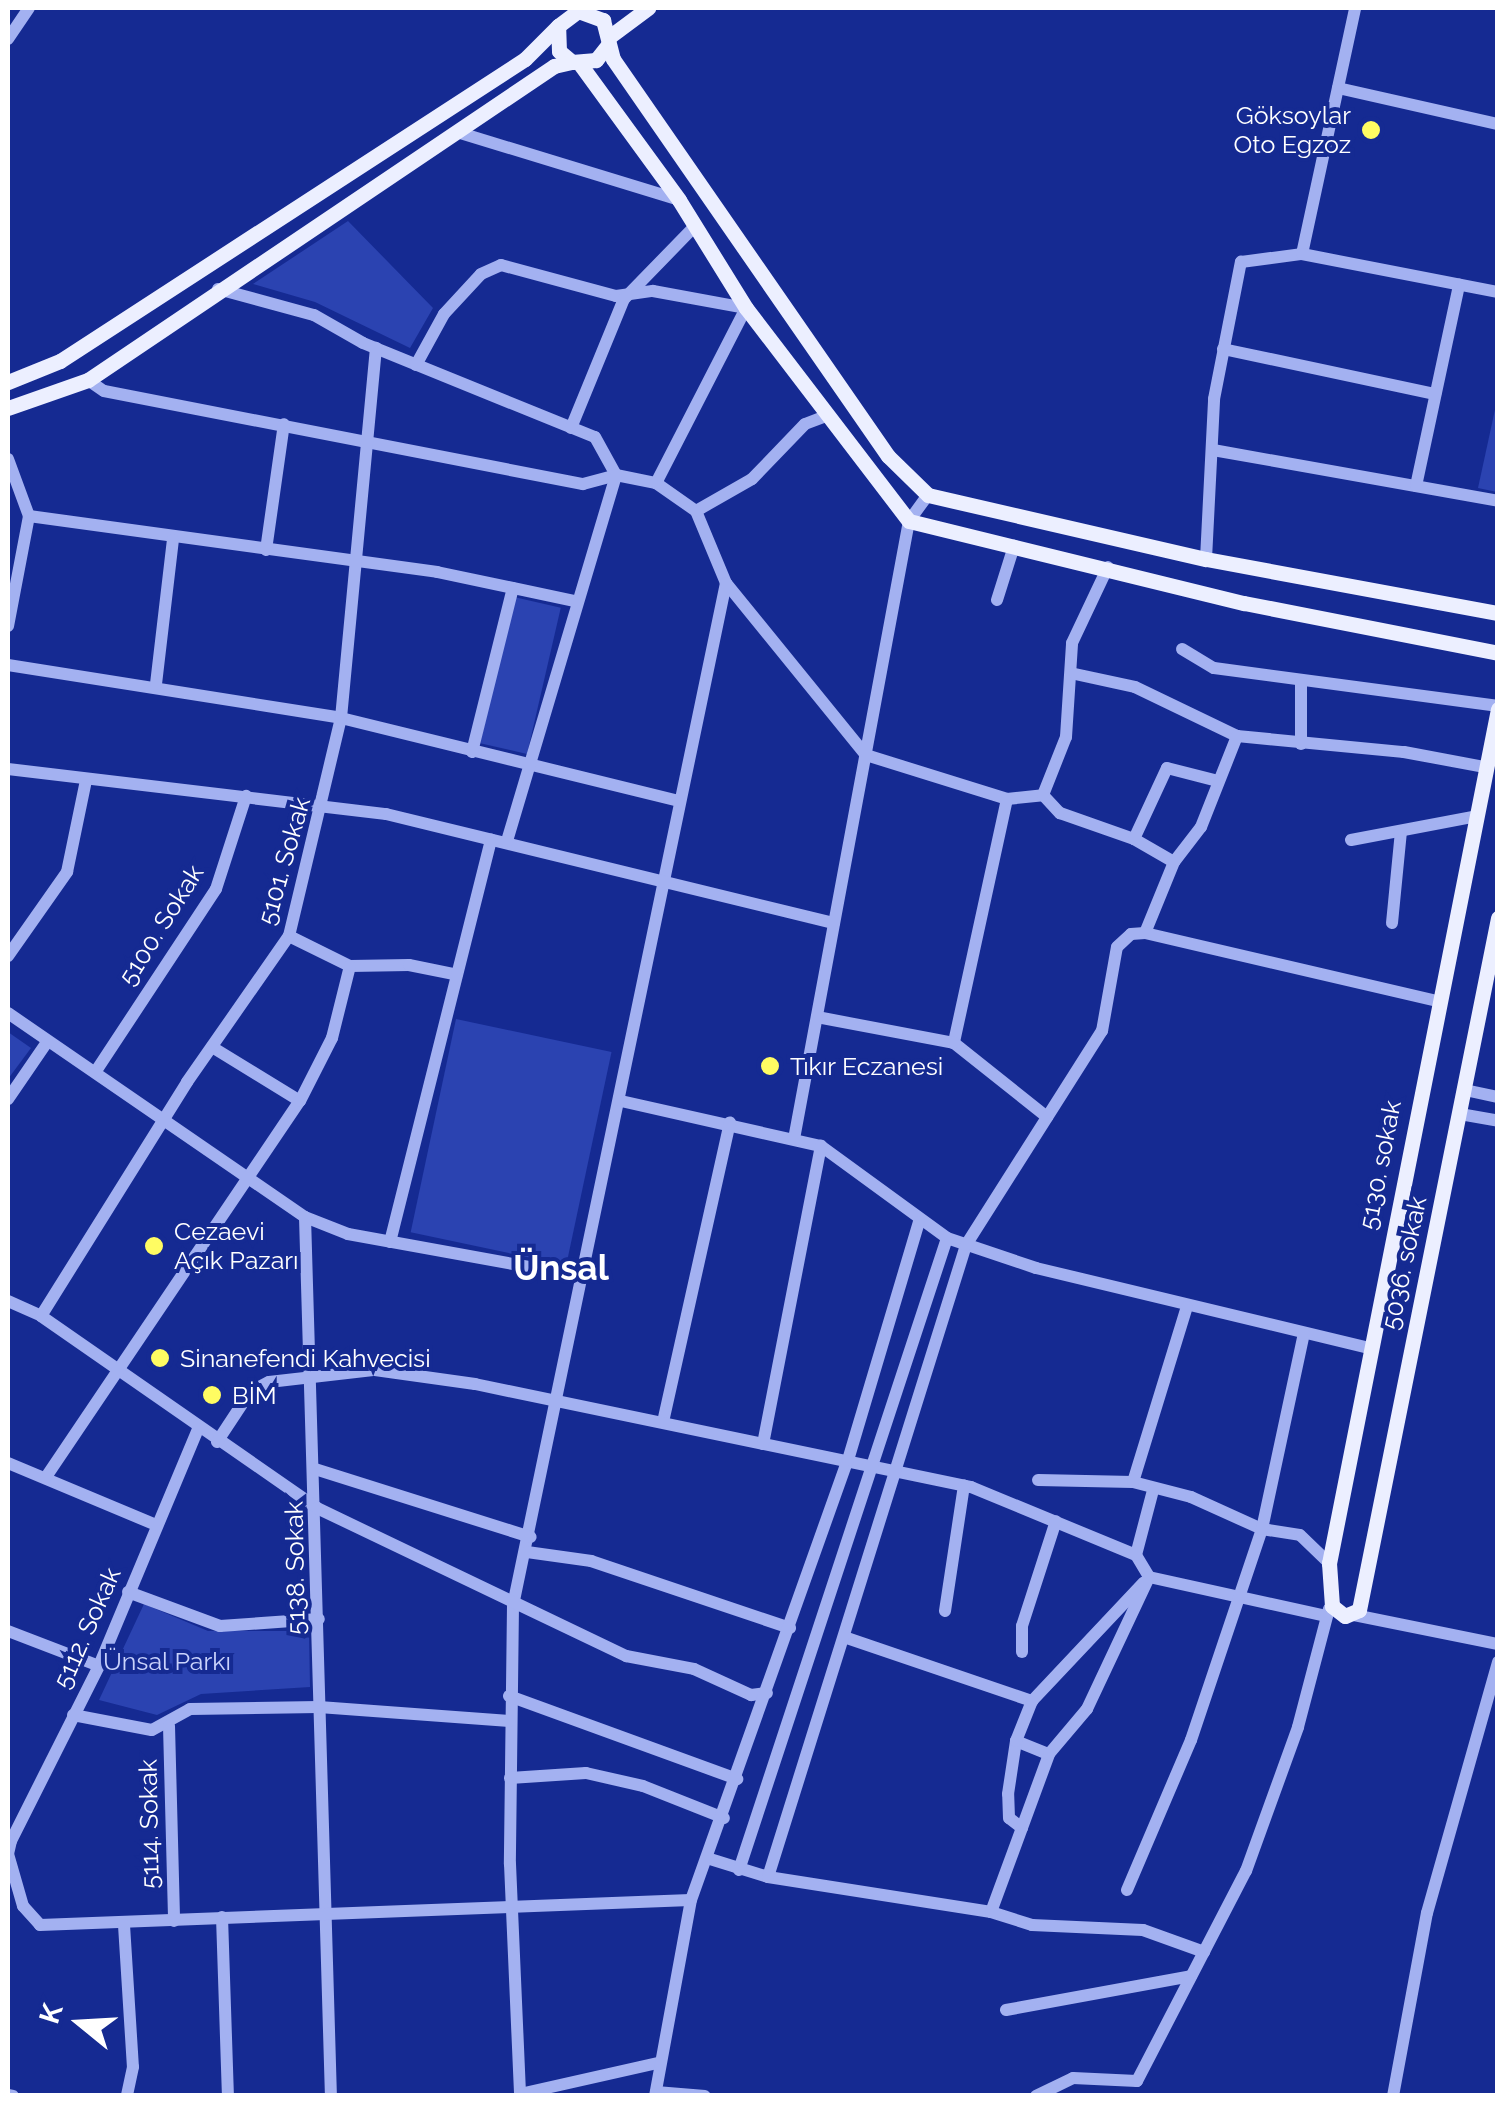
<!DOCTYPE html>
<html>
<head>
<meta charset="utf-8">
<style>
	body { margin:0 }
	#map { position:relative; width:1505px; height:2103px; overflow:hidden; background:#152a92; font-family:Raleway,sans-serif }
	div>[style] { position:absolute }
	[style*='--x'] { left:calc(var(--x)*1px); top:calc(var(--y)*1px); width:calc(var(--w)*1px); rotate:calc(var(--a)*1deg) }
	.green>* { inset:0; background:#2b43b1; transform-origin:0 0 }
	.minor>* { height:12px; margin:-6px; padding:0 6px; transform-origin:6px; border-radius:6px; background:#a3b1f1 }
	.major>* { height:15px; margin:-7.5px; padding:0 7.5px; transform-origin:7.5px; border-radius:7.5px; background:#ecefff }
	.dots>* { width:28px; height:28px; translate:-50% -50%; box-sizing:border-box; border:5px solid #152a92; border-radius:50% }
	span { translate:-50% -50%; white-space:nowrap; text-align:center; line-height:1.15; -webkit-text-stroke:8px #152a92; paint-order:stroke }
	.poi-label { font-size:25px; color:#fff }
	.right { translate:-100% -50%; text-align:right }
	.left { translate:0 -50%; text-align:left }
	.street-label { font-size:25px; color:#fff }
	.park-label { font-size:25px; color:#cad3fc }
	.district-label { font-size:35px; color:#fff; font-weight:700 }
	.frame { position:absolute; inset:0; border:10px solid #fff; pointer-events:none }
	.north { position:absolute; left:30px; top:1973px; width:100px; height:100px; -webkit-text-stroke:8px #152a92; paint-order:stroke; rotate:288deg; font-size:28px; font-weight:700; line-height:40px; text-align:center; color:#fff }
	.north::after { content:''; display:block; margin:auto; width:35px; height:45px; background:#fff; clip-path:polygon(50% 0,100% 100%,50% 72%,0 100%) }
</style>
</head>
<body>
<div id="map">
	<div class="green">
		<i style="clip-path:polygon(348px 221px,433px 308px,410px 348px,315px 302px,253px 284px)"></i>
		<i style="clip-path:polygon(1496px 405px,1498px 405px,1497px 492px,1478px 488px)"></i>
		<i style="left:514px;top:597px;width:48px;height:150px;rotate:13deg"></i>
		<i style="left:456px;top:1019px;width:159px;height:218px;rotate:12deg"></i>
		<i style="clip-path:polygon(8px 1032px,31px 1048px,8px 1079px)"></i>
		<i style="clip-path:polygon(144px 1604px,208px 1631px,309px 1631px,310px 1687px,201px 1694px,157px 1715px,99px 1700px)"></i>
	</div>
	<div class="minor">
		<i style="--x:8;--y:39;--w:37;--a:-56"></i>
		<i style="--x:1338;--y:88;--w:164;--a:12.7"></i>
		<i style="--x:457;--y:132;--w:232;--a:17"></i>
		<i style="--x:1302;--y:254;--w:252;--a:-77.8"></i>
		<i style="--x:218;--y:289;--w:99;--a:15.2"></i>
		<i style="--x:314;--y:315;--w:56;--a:29.7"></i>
		<i style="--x:363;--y:343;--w:250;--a:22.1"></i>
		<i style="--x:595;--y:437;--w:43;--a:61.1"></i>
		<i style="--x:616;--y:475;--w:41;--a:11.3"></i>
		<i style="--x:656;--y:483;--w:49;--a:35"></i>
		<i style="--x:696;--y:511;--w:78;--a:67.4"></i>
		<i style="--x:726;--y:583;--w:1044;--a:101.77"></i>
		<i style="--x:513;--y:1605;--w:259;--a:90.7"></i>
		<i style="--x:510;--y:1864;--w:232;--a:87.5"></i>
		<i style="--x:1223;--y:349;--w:217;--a:12"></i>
		<i style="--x:416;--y:365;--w:58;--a:-61.2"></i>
		<i style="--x:444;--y:314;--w:54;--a:-47.2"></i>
		<i style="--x:481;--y:274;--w:22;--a:-24"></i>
		<i style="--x:501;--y:265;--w:119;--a:15.1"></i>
		<i style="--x:616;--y:296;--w:37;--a:-8"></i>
		<i style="--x:653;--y:291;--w:95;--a:10.4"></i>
		<i style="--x:746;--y:308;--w:197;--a:117.2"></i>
		<i style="--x:88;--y:380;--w:19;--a:35"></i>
		<i style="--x:104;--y:391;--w:488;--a:11"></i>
		<i style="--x:583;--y:484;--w:34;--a:-15"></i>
		<i style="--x:571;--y:428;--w:139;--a:-67.7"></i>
		<i style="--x:624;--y:299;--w:102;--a:-45.8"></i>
		<i style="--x:1213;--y:450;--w:290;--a:10.1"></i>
		<i style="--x:8;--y:459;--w:61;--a:69.8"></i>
		<i style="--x:29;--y:516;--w:112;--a:100.8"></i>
		<i style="--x:1416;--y:486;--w:206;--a:-77.9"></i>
		<i style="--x:696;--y:511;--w:64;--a:-29.7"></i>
		<i style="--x:752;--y:479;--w:76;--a:-46.1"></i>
		<i style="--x:805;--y:424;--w:25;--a:-21"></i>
		<i style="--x:29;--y:516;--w:412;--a:7.8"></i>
		<i style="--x:437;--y:572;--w:141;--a:11.9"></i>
		<i style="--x:266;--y:550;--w:127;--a:-81.9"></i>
		<i style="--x:1206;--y:559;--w:160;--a:-87.1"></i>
		<i style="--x:1214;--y:399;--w:140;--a:-78.9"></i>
		<i style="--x:1241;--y:262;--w:62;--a:-7.5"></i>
		<i style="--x:1302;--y:254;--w:200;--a:11"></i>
		<i style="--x:726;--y:583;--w:222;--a:50.9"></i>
		<i style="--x:866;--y:755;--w:148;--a:17.3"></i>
		<i style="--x:1007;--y:799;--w:36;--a:-6"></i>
		<i style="--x:1043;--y:795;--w:62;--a:-68.4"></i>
		<i style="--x:1066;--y:737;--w:94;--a:-86.3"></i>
		<i style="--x:1072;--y:643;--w:84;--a:-64.7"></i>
		<i style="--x:997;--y:600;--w:57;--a:-72.5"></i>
		<i style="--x:1182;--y:649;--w:37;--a:31"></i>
		<i style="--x:1214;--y:668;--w:287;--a:7.6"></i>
		<i style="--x:8;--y:665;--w:337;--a:9"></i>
		<i style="--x:341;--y:718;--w:348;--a:13.8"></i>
		<i style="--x:1075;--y:674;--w:61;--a:12.2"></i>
		<i style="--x:1135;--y:687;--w:113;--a:25.7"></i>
		<i style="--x:1237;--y:736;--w:168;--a:5.5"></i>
		<i style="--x:1404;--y:752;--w:81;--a:10.6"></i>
		<i style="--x:156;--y:684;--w:145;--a:-83.3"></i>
		<i style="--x:1301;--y:744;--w:64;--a:-90"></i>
		<i style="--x:472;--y:752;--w:169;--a:-76"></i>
		<i style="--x:8;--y:769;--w:381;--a:6.8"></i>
		<i style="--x:386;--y:814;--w:461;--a:13.7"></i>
		<i style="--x:1043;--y:795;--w:25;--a:47"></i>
		<i style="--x:1060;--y:813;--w:78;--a:19.4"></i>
		<i style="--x:1134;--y:839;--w:46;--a:29.9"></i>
		<i style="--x:1007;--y:799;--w:250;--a:102.3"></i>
		<i style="--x:954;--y:1043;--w:119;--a:38.5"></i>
		<i style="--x:1134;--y:839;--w:78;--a:-65.1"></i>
		<i style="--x:1167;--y:768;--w:53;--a:14.3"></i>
		<i style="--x:1351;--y:840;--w:124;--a:-10.7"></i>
		<i style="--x:507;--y:841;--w:382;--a:-73.4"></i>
		<i style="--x:1392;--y:923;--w:92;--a:-84.4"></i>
		<i style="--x:1145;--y:933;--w:77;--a:-67.8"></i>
		<i style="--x:1174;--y:862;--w:44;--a:-52.4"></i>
		<i style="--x:1201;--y:827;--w:98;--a:-68.4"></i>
		<i style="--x:289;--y:936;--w:68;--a:26.2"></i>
		<i style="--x:350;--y:966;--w:59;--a:-1"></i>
		<i style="--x:409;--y:965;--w:46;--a:11.3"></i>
		<i style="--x:8;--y:956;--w:103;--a:-54.9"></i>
		<i style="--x:67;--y:872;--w:94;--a:-78.3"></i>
		<i style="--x:8;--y:1013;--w:360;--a:34.5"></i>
		<i style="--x:305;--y:1217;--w:46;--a:21.6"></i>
		<i style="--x:348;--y:1234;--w:241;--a:10.3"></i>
		<i style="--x:817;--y:1017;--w:139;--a:10.7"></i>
		<i style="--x:212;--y:1047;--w:103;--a:31.5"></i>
		<i style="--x:96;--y:1071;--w:218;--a:-56.6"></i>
		<i style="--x:216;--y:889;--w:98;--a:-72.1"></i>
		<i style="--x:1465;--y:1090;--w:34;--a:12"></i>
		<i style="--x:8;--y:1099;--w:69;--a:-55.6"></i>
		<i style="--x:621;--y:1101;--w:205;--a:12.7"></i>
		<i style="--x:821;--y:1146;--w:156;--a:36.1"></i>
		<i style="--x:947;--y:1238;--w:94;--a:18.6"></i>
		<i style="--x:1036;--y:1268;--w:343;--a:13.5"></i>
		<i style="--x:1460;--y:1114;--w:39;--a:10"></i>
		<i style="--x:794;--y:1139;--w:629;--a:-79.46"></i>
		<i style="--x:909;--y:521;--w:32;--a:-54"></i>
		<i style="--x:305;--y:1217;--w:879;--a:88.31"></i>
		<i style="--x:390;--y:1242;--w:415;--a:-75.9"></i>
		<i style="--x:8;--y:1301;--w:36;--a:24"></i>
		<i style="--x:41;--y:1316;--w:336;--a:34.8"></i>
		<i style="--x:317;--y:1508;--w:343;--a:25.6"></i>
		<i style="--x:626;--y:1656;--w:69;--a:10.8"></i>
		<i style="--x:694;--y:1669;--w:63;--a:24.5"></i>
		<i style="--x:751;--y:1695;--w:16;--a:-7"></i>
		<i style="--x:41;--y:1316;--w:276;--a:-58"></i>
		<i style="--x:187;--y:1082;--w:178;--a:-55.1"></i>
		<i style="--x:289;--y:936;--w:224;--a:-76.6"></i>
		<i style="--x:341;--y:718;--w:372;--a:-84.6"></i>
		<i style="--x:663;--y:1422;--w:307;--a:-77.4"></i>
		<i style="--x:198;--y:1429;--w:257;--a:112.7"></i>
		<i style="--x:99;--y:1666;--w:196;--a:116.7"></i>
		<i style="--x:11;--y:1841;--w:13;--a:103"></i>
		<i style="--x:8;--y:1854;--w:54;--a:73.9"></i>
		<i style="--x:23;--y:1906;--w:25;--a:48"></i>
		<i style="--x:40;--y:1925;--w:651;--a:-2.2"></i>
		<i style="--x:217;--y:1442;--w:60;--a:-56.6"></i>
		<i style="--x:250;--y:1392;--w:21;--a:-28"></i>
		<i style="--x:269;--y:1382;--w:107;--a:-6.5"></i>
		<i style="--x:375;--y:1370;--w:101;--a:8"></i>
		<i style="--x:475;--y:1384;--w:507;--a:11.73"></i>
		<i style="--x:971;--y:1487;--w:178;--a:22.4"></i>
		<i style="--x:1136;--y:1555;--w:26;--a:59"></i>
		<i style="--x:1149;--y:1577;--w:182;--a:12.4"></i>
		<i style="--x:763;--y:1444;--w:304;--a:-79"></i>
		<i style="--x:8;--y:1463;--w:160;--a:22.7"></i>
		<i style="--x:315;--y:1469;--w:226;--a:17.5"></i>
		<i style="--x:46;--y:1477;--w:454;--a:-56"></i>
		<i style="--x:300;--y:1101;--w:71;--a:-63.1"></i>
		<i style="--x:332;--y:1038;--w:74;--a:-76"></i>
		<i style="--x:1038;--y:1480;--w:95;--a:1.2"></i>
		<i style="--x:1133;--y:1482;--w:60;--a:14.5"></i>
		<i style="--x:1191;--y:1497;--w:78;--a:24.3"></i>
		<i style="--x:1262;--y:1529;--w:38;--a:9"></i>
		<i style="--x:1300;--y:1535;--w:40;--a:44"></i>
		<i style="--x:1133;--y:1482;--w:183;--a:-72.9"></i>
		<i style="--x:527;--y:1552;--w:65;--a:8"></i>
		<i style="--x:591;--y:1561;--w:210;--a:18.6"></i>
		<i style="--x:1136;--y:1555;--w:67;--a:-75.3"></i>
		<i style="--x:128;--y:1592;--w:98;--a:20.3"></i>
		<i style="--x:220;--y:1626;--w:99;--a:-4"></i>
		<i style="--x:945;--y:1611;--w:127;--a:-81.4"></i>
		<i style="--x:1354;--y:1615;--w:147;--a:11.4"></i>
		<i style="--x:8;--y:1631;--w:97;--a:21"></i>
		<i style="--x:844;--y:1637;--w:199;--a:18.8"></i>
		<i style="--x:1022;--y:1652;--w:26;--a:-90"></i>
		<i style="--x:1022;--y:1626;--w:110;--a:-72.1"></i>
		<i style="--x:509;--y:1696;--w:243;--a:20"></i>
		<i style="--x:73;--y:1715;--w:80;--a:10.8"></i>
		<i style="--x:152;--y:1730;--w:43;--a:-28.9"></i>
		<i style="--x:190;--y:1709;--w:129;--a:-0.9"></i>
		<i style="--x:319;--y:1707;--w:191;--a:4.2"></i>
		<i style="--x:169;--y:1726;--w:195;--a:88.5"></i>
		<i style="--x:1016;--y:1741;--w:35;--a:22"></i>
		<i style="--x:510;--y:1778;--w:76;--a:-3.8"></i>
		<i style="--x:586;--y:1773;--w:58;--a:12.8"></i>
		<i style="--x:643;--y:1786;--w:87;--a:21.6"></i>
		<i style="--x:1022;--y:1828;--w:16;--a:-142"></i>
		<i style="--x:1009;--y:1818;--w:24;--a:-92"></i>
		<i style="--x:1008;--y:1794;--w:54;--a:-81.4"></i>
		<i style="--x:1016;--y:1741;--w:43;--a:-68.2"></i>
		<i style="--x:1032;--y:1701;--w:163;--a:-46.7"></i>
		<i style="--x:710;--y:1859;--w:61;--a:17.2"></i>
		<i style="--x:768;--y:1877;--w:226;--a:8.9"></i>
		<i style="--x:991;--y:1912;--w:43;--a:17.6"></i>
		<i style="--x:1032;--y:1925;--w:111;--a:2.6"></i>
		<i style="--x:1143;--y:1930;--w:65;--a:19.8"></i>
		<i style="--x:739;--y:1870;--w:665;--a:-71.78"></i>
		<i style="--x:768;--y:1877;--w:662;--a:-72.6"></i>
		<i style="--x:966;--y:1245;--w:254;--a:-57.6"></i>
		<i style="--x:1102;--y:1031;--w:85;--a:-79.9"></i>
		<i style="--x:1117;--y:947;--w:19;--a:-43"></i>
		<i style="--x:1131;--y:934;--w:14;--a:-4"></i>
		<i style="--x:1145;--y:933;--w:301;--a:13.1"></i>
		<i style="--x:1127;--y:1890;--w:163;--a:-66.9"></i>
		<i style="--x:1191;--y:1740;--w:223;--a:-71.4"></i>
		<i style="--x:1262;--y:1529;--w:200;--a:-77.9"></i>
		<i style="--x:991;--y:1912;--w:168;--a:-69.8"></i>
		<i style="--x:1049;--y:1754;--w:59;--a:-49.8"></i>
		<i style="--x:1087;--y:1709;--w:146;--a:-64.8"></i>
		<i style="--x:222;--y:1917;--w:179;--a:88.1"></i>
		<i style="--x:124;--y:1925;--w:142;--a:86.4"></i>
		<i style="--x:133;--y:2067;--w:30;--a:102"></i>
		<i style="--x:1006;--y:2010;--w:188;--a:-10.4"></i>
		<i style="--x:656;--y:2092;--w:49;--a:4.7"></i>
		<i style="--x:520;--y:2094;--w:141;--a:-12.7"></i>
		<i style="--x:8;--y:2095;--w:5;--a:11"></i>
		<i style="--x:655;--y:2096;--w:199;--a:-79.6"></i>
		<i style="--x:691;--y:1900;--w:467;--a:-70.4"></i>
		<i style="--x:848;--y:1460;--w:248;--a:-73.4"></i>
		<i style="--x:1036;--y:2096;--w:41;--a:-25.9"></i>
		<i style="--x:1073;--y:2078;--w:64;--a:2.7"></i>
		<i style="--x:1137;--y:2081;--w:237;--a:-62.6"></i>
		<i style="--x:1246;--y:1871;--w:153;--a:-70.1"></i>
		<i style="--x:1298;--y:1727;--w:122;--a:-75.3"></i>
		<i style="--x:1393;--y:2096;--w:186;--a:-79.5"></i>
		<i style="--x:1427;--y:1913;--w:261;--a:-74.2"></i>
	</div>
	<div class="major">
		<i style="--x:609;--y:37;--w:49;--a:-36.6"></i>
		<i style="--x:607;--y:46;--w:18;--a:128"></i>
		<i style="--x:596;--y:60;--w:24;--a:175"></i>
		<i style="--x:572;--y:62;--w:17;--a:-140"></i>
		<i style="--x:559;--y:51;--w:25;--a:-92"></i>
		<i style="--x:558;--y:26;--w:25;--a:-37"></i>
		<i style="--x:578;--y:11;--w:27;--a:20"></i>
		<i style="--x:603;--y:20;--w:40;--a:75.6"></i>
		<i style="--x:613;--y:59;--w:483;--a:55.3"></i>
		<i style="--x:888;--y:456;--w:56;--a:44.3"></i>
		<i style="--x:928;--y:495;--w:285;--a:13"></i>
		<i style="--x:1206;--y:559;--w:297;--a:10.5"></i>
		<i style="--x:580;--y:64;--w:168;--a:53.9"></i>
		<i style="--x:679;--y:200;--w:127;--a:58.2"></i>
		<i style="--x:746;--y:308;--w:268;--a:52.6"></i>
		<i style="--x:909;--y:521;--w:345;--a:13.8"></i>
		<i style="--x:1244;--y:603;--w:259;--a:11.1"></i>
		<i style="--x:8;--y:382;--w:56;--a:-22"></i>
		<i style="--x:60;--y:361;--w:554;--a:-33"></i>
		<i style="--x:525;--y:59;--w:47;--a:-45"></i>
		<i style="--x:8;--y:408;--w:85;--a:-19.3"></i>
		<i style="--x:88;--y:380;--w:562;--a:-33.97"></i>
		<i style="--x:554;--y:66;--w:18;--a:-13"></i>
		<i style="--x:1498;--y:709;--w:871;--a:101.19"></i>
		<i style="--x:1329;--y:1563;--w:43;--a:86"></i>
		<i style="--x:1332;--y:1606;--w:16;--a:38"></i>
		<i style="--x:1345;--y:1616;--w:15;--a:-23"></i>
		<i style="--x:1359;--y:1610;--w:706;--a:-78.64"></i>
	</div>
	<div class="dots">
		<i style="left:1371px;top:130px;background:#fffc62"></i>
		<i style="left:770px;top:1066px;background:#fffc62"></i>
		<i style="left:154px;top:1246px;background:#fffc62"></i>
		<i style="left:160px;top:1358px;background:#fffc62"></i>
		<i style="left:212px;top:1395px;background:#fffc62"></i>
	</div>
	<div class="poi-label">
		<span class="right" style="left:1351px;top:130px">Göksoylar<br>Oto Egzoz</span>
		<span class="left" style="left:790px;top:1066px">Tıkır Eczanesi</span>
		<span class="left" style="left:174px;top:1246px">Cezaevi<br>Açık Pazarı</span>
		<span class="left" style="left:180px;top:1358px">Sinanefendi Kahvecisi</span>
		<span class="left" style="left:232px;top:1395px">BİM</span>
	</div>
	<div class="street-label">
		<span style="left:284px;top:861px;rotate:-74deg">5101. Sokak</span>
		<span style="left:161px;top:925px;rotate:-58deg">5100. Sokak</span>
		<span style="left:1380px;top:1165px;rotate:-79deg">5130. sokak</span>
		<span style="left:1404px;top:1263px;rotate:-78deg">5036. sokak</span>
		<span style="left:295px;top:1568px;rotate:-91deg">5138. Sokak</span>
		<span style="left:87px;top:1628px;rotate:-66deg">5112. Sokak</span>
		<span style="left:149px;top:1824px;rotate:-91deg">5114. Sokak</span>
	</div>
	<div class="park-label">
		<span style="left:167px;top:1661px">Ünsal Parkı</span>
	</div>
	<div class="district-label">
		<span style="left:561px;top:1268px">Ünsal</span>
	</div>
	<div class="frame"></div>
	<div class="north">K</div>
</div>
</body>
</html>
